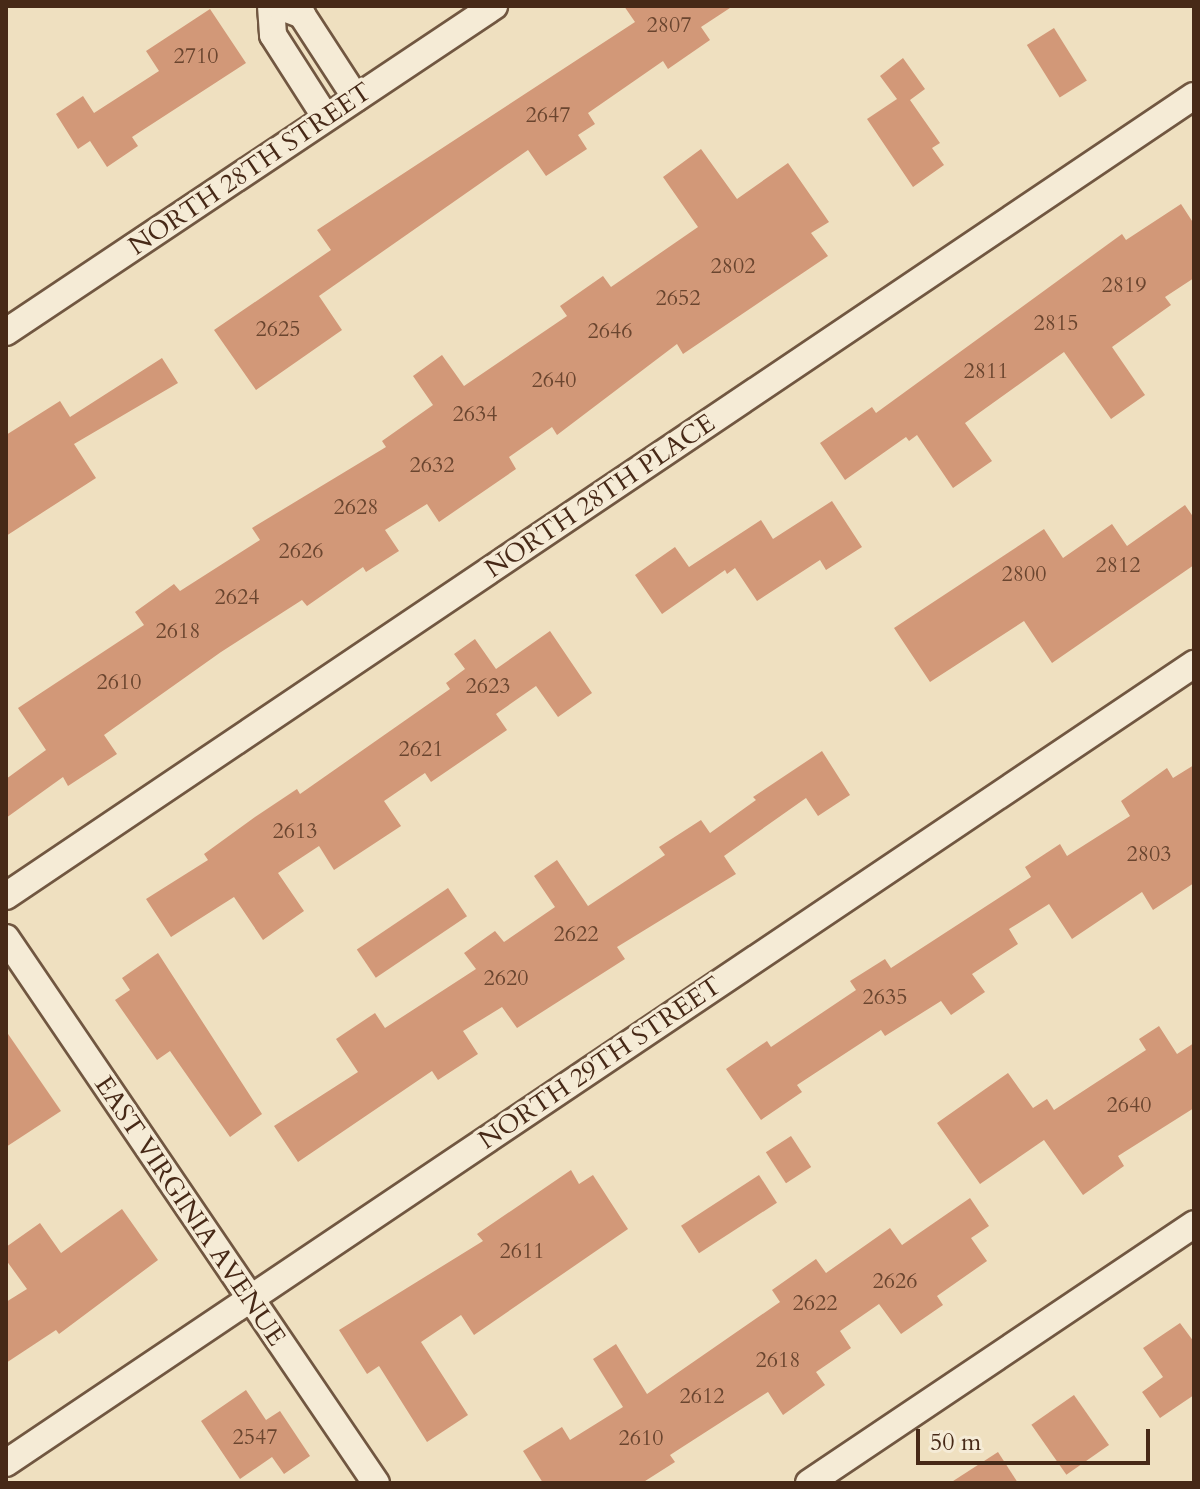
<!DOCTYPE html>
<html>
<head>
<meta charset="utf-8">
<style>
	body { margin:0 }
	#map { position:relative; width:1200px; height:1489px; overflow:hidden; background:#efe0c0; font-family:Cardo,serif }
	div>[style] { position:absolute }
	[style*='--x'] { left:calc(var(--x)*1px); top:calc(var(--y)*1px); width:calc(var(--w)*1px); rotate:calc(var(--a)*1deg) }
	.building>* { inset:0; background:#d29878; transform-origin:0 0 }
	.roads { filter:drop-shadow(2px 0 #715741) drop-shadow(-2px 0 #715741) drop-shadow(0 2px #715741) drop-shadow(0 -2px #715741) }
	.minor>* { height:26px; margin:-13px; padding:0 13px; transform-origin:13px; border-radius:13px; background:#f5ebd6 }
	span { translate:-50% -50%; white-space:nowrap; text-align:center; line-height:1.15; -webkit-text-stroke:7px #f5ebd6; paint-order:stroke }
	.number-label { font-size:22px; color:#6a452f }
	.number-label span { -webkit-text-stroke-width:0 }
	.street-label { font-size:26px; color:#472917 }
	.frame { position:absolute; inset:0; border:8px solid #472917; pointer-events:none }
	.scale { position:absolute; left:916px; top:1429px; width:234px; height:36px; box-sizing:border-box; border:4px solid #472917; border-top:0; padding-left:10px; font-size:24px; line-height:28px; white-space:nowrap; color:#472917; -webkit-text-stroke:6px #f5ebd6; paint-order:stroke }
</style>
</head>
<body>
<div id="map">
	<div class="building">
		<i style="clip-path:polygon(624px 6px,733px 6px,701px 27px,710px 40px,668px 69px,663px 61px,588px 113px,595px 124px,578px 135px,587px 149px,546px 176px,528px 150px,319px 296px,342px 330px,256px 390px,214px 330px,331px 250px,317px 230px,635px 22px)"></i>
		<i style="clip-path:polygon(210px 9px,246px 63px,132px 137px,138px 146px,107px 167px,90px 141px,78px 149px,56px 114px,83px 96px,94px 113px,159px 71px,146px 51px)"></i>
		<i style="left:1054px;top:28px;width:62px;height:32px;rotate:58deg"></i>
		<i style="clip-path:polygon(903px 58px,925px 89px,910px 100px,940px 143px,932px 148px,944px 165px,913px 187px,867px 119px,897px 99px,880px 76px)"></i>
		<i style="clip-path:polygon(701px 149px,737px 199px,788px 163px,829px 222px,811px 233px,828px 256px,683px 354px,677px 344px,557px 435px,552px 427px,509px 457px,516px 469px,439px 522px,427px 504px,385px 530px,399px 551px,366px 572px,363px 567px,307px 606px,302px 600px,221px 652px,104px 735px,117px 754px,68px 786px,63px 777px,6px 818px,6px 779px,46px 750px,18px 708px,144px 625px,135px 612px,174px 584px,180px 591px,260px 540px,252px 528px,386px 447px,382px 441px,433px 405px,413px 376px,442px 355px,464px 386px,567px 316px,560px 306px,603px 276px,611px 287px,698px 227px,663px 177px)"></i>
		<i style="clip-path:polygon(1181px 204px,1194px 224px,1194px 278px,1165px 297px,1171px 305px,1112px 347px,1145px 395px,1111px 419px,1064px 352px,965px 423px,992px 461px,953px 488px,917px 435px,909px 441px,906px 437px,845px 480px,820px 443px,872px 407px,876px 413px,1122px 234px,1126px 240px)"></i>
		<i style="clip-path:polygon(162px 358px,178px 383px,74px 444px,96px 478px,6px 536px,6px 435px,60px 401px,70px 417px)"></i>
		<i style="clip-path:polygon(832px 501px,862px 547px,826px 570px,820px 560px,757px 601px,735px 568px,727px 574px,725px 570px,662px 614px,635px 575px,675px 547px,689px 567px,761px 520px,773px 539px)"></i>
		<i style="clip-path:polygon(1185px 505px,1194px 518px,1194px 565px,1052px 663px,1024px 621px,930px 682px,894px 628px,1044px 529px,1063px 558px,1112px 524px,1127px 546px)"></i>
		<i style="clip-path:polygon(550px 631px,592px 693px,558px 717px,536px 686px,496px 714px,507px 730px,431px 782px,425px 773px,384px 801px,401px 826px,334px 870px,319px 846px,278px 873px,304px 911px,263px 940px,234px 897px,171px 937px,146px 899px,208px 860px,204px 854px,255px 817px,297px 789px,300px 794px,450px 689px,446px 683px,465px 669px,454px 654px,475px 639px,496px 669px)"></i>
		<i style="clip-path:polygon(822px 751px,850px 795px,818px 816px,806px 798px,724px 856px,736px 874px,617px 947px,625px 959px,517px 1028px,502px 1007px,463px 1031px,478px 1054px,438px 1080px,432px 1071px,298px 1162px,274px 1126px,358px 1072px,336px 1039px,375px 1013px,385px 1028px,476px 969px,464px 953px,495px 931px,504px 942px,555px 907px,534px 876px,557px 860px,588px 906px,665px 855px,659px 847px,701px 820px,710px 833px,756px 800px,753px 797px)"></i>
		<i style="clip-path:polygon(1194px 765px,1194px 883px,1153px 910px,1142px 892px,1072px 939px,1049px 904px,1009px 929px,1018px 944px,972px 974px,985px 992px,951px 1015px,941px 1001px,885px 1036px,881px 1030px,797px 1085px,802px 1092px,761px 1120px,726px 1069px,767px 1041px,771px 1047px,856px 990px,850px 981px,885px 959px,891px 968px,1031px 877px,1025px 867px,1060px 844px,1067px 856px,1130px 816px,1121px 801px,1167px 768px,1173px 778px)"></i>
		<i style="left:448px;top:888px;width:34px;height:110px;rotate:56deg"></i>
		<i style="clip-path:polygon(158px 953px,262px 1114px,230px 1137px,170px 1051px,157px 1060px,115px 1000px,130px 990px,122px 978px)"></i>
		<i style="clip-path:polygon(1159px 1026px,1177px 1054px,1194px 1043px,1194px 1108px,1118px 1156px,1124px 1166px,1083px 1195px,1044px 1140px,980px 1184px,937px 1123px,1008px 1073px,1033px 1108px,1047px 1099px,1054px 1110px,1146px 1050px,1139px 1039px)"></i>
		<i style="clip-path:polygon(6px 1031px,61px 1111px,6px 1147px)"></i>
		<i style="left:791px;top:1136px;width:37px;height:30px;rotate:57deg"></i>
		<i style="clip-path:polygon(571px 1170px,579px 1184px,593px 1175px,628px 1229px,474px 1335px,461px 1315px,421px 1342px,468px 1415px,427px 1442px,379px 1366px,367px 1374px,339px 1330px,483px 1241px,477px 1234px)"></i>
		<i style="left:759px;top:1175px;width:33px;height:93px;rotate:57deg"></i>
		<i style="clip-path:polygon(970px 1198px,989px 1226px,971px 1238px,987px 1261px,937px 1296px,943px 1305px,901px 1334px,879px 1304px,840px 1331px,851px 1348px,816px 1372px,825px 1385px,783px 1415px,768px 1392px,670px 1455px,675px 1462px,642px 1483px,543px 1483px,523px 1451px,562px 1427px,570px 1440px,623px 1407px,593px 1359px,616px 1344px,647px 1394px,780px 1302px,772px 1290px,816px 1259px,826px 1273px,890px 1228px,902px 1245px)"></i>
		<i style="clip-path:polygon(122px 1209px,158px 1260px,59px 1334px,56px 1330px,6px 1363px,6px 1302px,27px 1289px,6px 1260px,6px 1247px,40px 1223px,61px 1253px)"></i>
		<i style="clip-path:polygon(1180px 1323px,1194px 1342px,1194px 1395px,1160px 1418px,1142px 1392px,1163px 1377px,1143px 1348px)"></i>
		<i style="clip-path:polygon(246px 1390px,266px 1420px,280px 1411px,310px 1456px,284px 1474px,272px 1457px,240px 1479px,201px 1421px)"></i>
		<i style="left:1074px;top:1395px;width:61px;height:52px;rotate:55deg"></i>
		<i style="clip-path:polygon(998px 1452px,1018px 1483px,950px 1483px)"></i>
	</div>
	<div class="roads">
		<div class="minor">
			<i style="--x:271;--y:6;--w:29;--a:86"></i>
			<i style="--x:273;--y:35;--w:98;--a:57.4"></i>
			<i style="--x:279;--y:6;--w:25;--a:21"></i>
			<i style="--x:302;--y:15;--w:99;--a:57"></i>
			<i style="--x:6;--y:332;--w:587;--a:-33.74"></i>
			<i style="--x:6;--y:896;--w:1432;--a:-33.96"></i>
			<i style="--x:6;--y:938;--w:659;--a:55.83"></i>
			<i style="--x:6;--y:1463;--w:1432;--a:-33.92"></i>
			<i style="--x:809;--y:1483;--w:464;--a:-33.9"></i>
		</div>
	</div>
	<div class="number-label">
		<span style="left:669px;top:26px">2807</span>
		<span style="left:196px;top:57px">2710</span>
		<span style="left:548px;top:116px">2647</span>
		<span style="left:733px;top:267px">2802</span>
		<span style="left:1124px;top:286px">2819</span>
		<span style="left:678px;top:299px">2652</span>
		<span style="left:1056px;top:324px">2815</span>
		<span style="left:278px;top:330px">2625</span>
		<span style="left:610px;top:332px">2646</span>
		<span style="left:986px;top:372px">2811</span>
		<span style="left:554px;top:381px">2640</span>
		<span style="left:475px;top:415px">2634</span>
		<span style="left:432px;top:466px">2632</span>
		<span style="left:356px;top:508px">2628</span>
		<span style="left:301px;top:552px">2626</span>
		<span style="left:1118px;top:566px">2812</span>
		<span style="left:1024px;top:575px">2800</span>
		<span style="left:237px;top:598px">2624</span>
		<span style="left:178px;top:632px">2618</span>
		<span style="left:119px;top:683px">2610</span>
		<span style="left:488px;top:687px">2623</span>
		<span style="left:421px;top:750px">2621</span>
		<span style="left:295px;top:832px">2613</span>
		<span style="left:1149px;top:855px">2803</span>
		<span style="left:576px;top:935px">2622</span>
		<span style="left:506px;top:979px">2620</span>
		<span style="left:885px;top:998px">2635</span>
		<span style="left:1129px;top:1106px">2640</span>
		<span style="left:522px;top:1252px">2611</span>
		<span style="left:895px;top:1282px">2626</span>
		<span style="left:815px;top:1304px">2622</span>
		<span style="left:778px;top:1361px">2618</span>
		<span style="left:702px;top:1397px">2612</span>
		<span style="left:255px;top:1438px">2547</span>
		<span style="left:641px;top:1439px">2610</span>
	</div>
	<div class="street-label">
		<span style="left:250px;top:169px;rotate:-34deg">NORTH 28TH STREET</span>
		<span style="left:600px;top:496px;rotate:-34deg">NORTH 28TH PLACE</span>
		<span style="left:600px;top:1063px;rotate:-34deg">NORTH 29TH STREET</span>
		<span style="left:190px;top:1211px;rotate:56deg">EAST VIRGINIA AVENUE</span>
	</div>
	<div class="frame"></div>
	<div class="scale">50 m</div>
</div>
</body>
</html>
